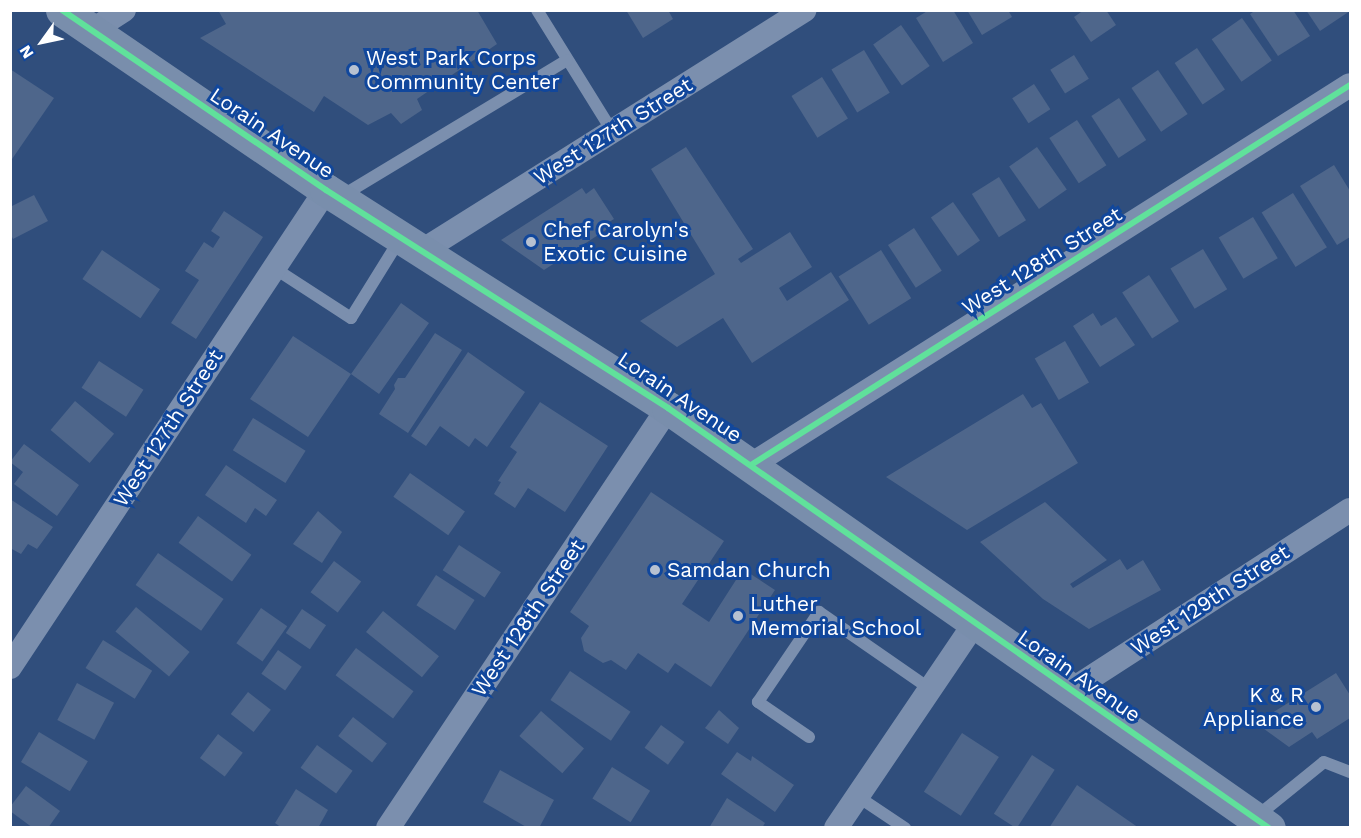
<!DOCTYPE html>
<html>
<head>
<meta charset="utf-8">
<style>
	body { margin:0 }
	#map { position:relative; width:1361px; height:838px; overflow:hidden; background:#304e7c; font-family:"Work Sans",sans-serif }
	div>[style] { position:absolute }
	[style*='--x'] { left:calc(var(--x)*1px); top:calc(var(--y)*1px); width:calc(var(--w)*1px); rotate:calc(var(--a)*1deg) }
	.building>* { inset:0; background:#4e668b; transform-origin:0 0 }
	.lane>* { height:12px; margin:-6px; padding:0 6px; transform-origin:6px; border-radius:6px; background:#7b8fae }
	.street>* { height:24px; margin:-12px; padding:0 12px; transform-origin:12px; border-radius:12px; background:#7b8fae }
	.primary>* { height:33px; margin:-16.5px; padding:0 16.5px; transform-origin:16.5px; border-radius:16.5px; background:#798eac }
	.cycleway>* { height:6px; margin:-3px; padding:0 3px; transform-origin:3px; border-radius:3px; background:#60e19b }
	.dots>* { width:16px; height:16px; translate:-50% -50%; box-sizing:border-box; border:3px solid #11479c; border-radius:50% }
	span { translate:-50% -50%; white-space:nowrap; text-align:center; line-height:1.15; -webkit-text-stroke:6px #11479c; paint-order:stroke }
	.poi-label { font-size:21px; color:#fff }
	.left { translate:0 -50%; text-align:left }
	.right { translate:-100% -50%; text-align:right }
	.street-label { font-size:21px; color:#fff }
	.frame { position:absolute; inset:0; border:12px solid #fff; pointer-events:none }
	.north { position:absolute; left:12px; top:12px; width:60px; height:60px; -webkit-text-stroke:4px #11479c; paint-order:stroke; rotate:237deg; font-size:16px; font-weight:700; line-height:24px; text-align:center; color:#fff }
	.north::after { content:''; display:block; margin:auto; width:21px; height:27px; background:#fff; clip-path:polygon(50% 0,100% 100%,50% 72%,0 100%) }
</style>
</head>
<body>
<div id="map">
	<div class="building">
		<i style="clip-path:polygon(218px 10px,477px 10px,497px 44px,417px 99px,422px 110px,401px 124px,391px 113px,368px 125px,324px 96px,314px 112px,200px 38px,226px 24px)"></i>
		<i style="clip-path:polygon(626px 10px,668px 10px,673px 19px,643px 38px)"></i>
		<i style="clip-path:polygon(929px 10px,953px 10px,973px 43px,943px 62px,916px 18px)"></i>
		<i style="clip-path:polygon(967px 10px,1008px 10px,1012px 17px,982px 35px)"></i>
		<i style="clip-path:polygon(1084px 10px,1106px 10px,1116px 25px,1091px 42px,1074px 17px)"></i>
		<i style="clip-path:polygon(1256px 10px,1293px 10px,1310px 36px,1278px 56px,1250px 14px)"></i>
		<i style="clip-path:polygon(1306px 10px,1350px 10px,1350px 11px,1320px 31px)"></i>
		<i style="left:1242px;top:18px;width:52px;height:37px;rotate:55deg"></i>
		<i style="left:901px;top:25px;width:50px;height:34px;rotate:55deg"></i>
		<i style="left:1197px;top:48px;width:50px;height:27px;rotate:56deg"></i>
		<i style="left:864px;top:50px;width:50px;height:38px;rotate:59deg"></i>
		<i style="left:1074px;top:55px;width:28px;height:28px;rotate:58deg"></i>
		<i style="clip-path:polygon(10px 69px,54px 98px,10px 162px)"></i>
		<i style="left:1158px;top:70px;width:53px;height:32px;rotate:56deg"></i>
		<i style="left:822px;top:77px;width:49px;height:36px;rotate:58deg"></i>
		<i style="left:1034px;top:84px;width:30px;height:26px;rotate:57deg"></i>
		<i style="left:1119px;top:98px;width:50px;height:33px;rotate:57deg"></i>
		<i style="left:1077px;top:120px;width:54px;height:33px;rotate:57deg"></i>
		<i style="clip-path:polygon(686px 147px,753px 249px,738px 259px,741px 263px,790px 232px,812px 267px,779px 288px,787px 301px,831px 272px,849px 300px,752px 363px,723px 318px,677px 347px,640px 321px,715px 274px,651px 169px)"></i>
		<i style="left:1037px;top:147px;width:52px;height:34px;rotate:55deg"></i>
		<i style="clip-path:polygon(1334px 165px,1350px 191px,1350px 237px,1337px 245px,1300px 186px)"></i>
		<i style="left:999px;top:177px;width:51px;height:32px;rotate:58deg"></i>
		<i style="clip-path:polygon(582px 188px,586px 194px,594px 188px,614px 219px,606px 224px,609px 228px,544px 270px,501px 240px)"></i>
		<i style="left:1293px;top:193px;width:64px;height:37px;rotate:58deg"></i>
		<i style="clip-path:polygon(34px 195px,48px 221px,13px 239px,10px 233px,10px 207px)"></i>
		<i style="left:953px;top:202px;width:47px;height:27px;rotate:55deg"></i>
		<i style="clip-path:polygon(224px 211px,263px 237px,196px 339px,171px 323px,199px 280px,185px 271px,204px 242px,213px 248px,220px 237px,211px 231px)"></i>
		<i style="left:1253px;top:217px;width:48px;height:40px;rotate:59deg"></i>
		<i style="left:914px;top:228px;width:51px;height:31px;rotate:57deg"></i>
		<i style="left:1203px;top:249px;width:47px;height:38px;rotate:59deg"></i>
		<i style="left:102px;top:250px;width:70px;height:35px;rotate:34deg"></i>
		<i style="left:881px;top:250px;width:57px;height:50px;rotate:58deg"></i>
		<i style="left:1149px;top:275px;width:55px;height:32px;rotate:57deg"></i>
		<i style="clip-path:polygon(401px 303px,429px 323px,379px 394px,351px 374px,308px 437px,250px 399px,293px 336px,351px 374px)"></i>
		<i style="clip-path:polygon(1093px 313px,1101px 326px,1116px 317px,1135px 345px,1100px 367px,1073px 326px)"></i>
		<i style="clip-path:polygon(435px 333px,462px 350px,408px 433px,379px 414px,395px 389px,394px 385px,398px 378px,405px 378px)"></i>
		<i style="left:1065px;top:341px;width:48px;height:35px;rotate:60deg"></i>
		<i style="clip-path:polygon(468px 352px,525px 392px,487px 447px,475px 438px,469px 447px,440px 426px,426px 446px,411px 436px)"></i>
		<i style="left:99px;top:361px;width:53px;height:32px;rotate:33deg"></i>
		<i style="clip-path:polygon(1023px 394px,1032px 408px,1041px 403px,1078px 463px,967px 530px,886px 477px)"></i>
		<i style="left:75px;top:401px;width:51px;height:38px;rotate:40deg"></i>
		<i style="clip-path:polygon(540px 402px,608px 446px,565px 512px,528px 488px,515px 508px,494px 494px,501px 482px,498px 481px,517px 452px,510px 447px)"></i>
		<i style="left:253px;top:418px;width:62px;height:38px;rotate:32deg"></i>
		<i style="clip-path:polygon(24px 444px,79px 485px,57px 516px,14px 484px,23px 472px,10px 462px)"></i>
		<i style="clip-path:polygon(226px 465px,277px 500px,266px 516px,255px 508px,246px 523px,205px 495px)"></i>
		<i style="left:410px;top:473px;width:67px;height:29px;rotate:35deg"></i>
		<i style="clip-path:polygon(651px 492px,724px 541px,682px 604px,709px 622px,743px 569px,775px 590px,711px 687px,675px 663px,668px 673px,638px 653px,626px 670px,611px 660px,603px 663px,584px 651px,581px 638px,589px 626px,570px 612px)"></i>
		<i style="clip-path:polygon(10px 499px,53px 527px,37px 549px,28px 544px,21px 554px,10px 548px)"></i>
		<i style="clip-path:polygon(1045px 502px,1107px 560px,1070px 584px,1073px 588px,1120px 559px,1127px 570px,1143px 560px,1161px 590px,1089px 629px,1043px 599px,980px 542px)"></i>
		<i style="clip-path:polygon(318px 511px,342px 532px,322px 563px,293px 544px)"></i>
		<i style="left:198px;top:516px;width:66px;height:33px;rotate:36deg"></i>
		<i style="left:459px;top:545px;width:50px;height:30px;rotate:33deg"></i>
		<i style="left:158px;top:553px;width:80px;height:39px;rotate:35deg"></i>
		<i style="left:334px;top:561px;width:34px;height:39px;rotate:37deg"></i>
		<i style="left:436px;top:575px;width:46px;height:36px;rotate:33deg"></i>
		<i style="left:136px;top:607px;width:70px;height:32px;rotate:40deg"></i>
		<i style="left:261px;top:608px;width:32px;height:43px;rotate:35deg"></i>
		<i style="left:302px;top:609px;width:29px;height:29px;rotate:34deg"></i>
		<i style="left:383px;top:611px;width:72px;height:27px;rotate:39deg"></i>
		<i style="left:103px;top:640px;width:58px;height:33px;rotate:32deg"></i>
		<i style="left:356px;top:648px;width:72px;height:34px;rotate:37deg"></i>
		<i style="left:278px;top:650px;width:29px;height:29px;rotate:35deg"></i>
		<i style="left:570px;top:671px;width:73px;height:35px;rotate:34deg"></i>
		<i style="clip-path:polygon(1336px 673px,1350px 695px,1350px 718px,1317px 739px,1312px 732px,1289px 747px,1256px 723px)"></i>
		<i style="left:77px;top:683px;width:42px;height:42px;rotate:28deg"></i>
		<i style="left:248px;top:692px;width:29px;height:28px;rotate:38deg"></i>
		<i style="clip-path:polygon(719px 710px,739px 728px,728px 744px,705px 728px)"></i>
		<i style="left:541px;top:711px;width:57px;height:33px;rotate:41deg"></i>
		<i style="left:353px;top:717px;width:43px;height:24px;rotate:38deg"></i>
		<i style="left:661px;top:725px;width:29px;height:28px;rotate:36deg"></i>
		<i style="left:39px;top:732px;width:57px;height:35px;rotate:31deg"></i>
		<i style="left:962px;top:733px;width:44px;height:70px;rotate:33deg"></i>
		<i style="left:218px;top:734px;width:31px;height:30px;rotate:37deg"></i>
		<i style="left:317px;top:745px;width:44px;height:28px;rotate:36deg"></i>
		<i style="clip-path:polygon(737px 752px,751px 761px,752px 756px,794px 785px,775px 812px,721px 774px)"></i>
		<i style="left:1032px;top:755px;width:27px;height:70px;rotate:33deg"></i>
		<i style="left:612px;top:767px;width:45px;height:37px;rotate:32deg"></i>
		<i style="clip-path:polygon(500px 770px,554px 800px,539px 828px,528px 828px,483px 802px)"></i>
		<i style="clip-path:polygon(1077px 785px,1139px 828px,1049px 828px)"></i>
		<i style="clip-path:polygon(26px 786px,60px 811px,48px 828px,33px 828px,10px 811px,10px 807px)"></i>
		<i style="clip-path:polygon(296px 789px,328px 810px,318px 828px,282px 828px,275px 823px)"></i>
		<i style="clip-path:polygon(727px 798px,765px 823px,762px 828px,709px 828px)"></i>
	</div>
	<div class="lane">
		<i style="--x:537;--y:10;--w:142;--a:58.2"></i>
		<i style="--x:340;--y:197;--w:265;--a:-31.1"></i>
		<i style="--x:274;--y:268;--w:92;--a:33"></i>
		<i style="--x:351;--y:318;--w:93;--a:-58.2"></i>
		<i style="--x:809;--y:737;--w:62;--a:-145.5"></i>
		<i style="--x:758;--y:702;--w:109;--a:-55.9"></i>
		<i style="--x:819;--y:612;--w:135;--a:34.7"></i>
		<i style="--x:857;--y:796;--w:58;--a:33.7"></i>
		<i style="--x:1256;--y:817;--w:87;--a:-39"></i>
		<i style="--x:1324;--y:762;--w:28;--a:21"></i>
	</div>
	<div class="street">
		<i style="--x:93;--y:30;--w:37;--a:-33"></i>
		<i style="--x:422;--y:251;--w:452;--a:-32.2"></i>
		<i style="--x:751;--y:465;--w:709;--a:-32.39"></i>
		<i style="--x:10;--y:667;--w:572;--a:-56.48"></i>
		<i style="--x:1070;--y:691;--w:333;--a:-32.9"></i>
		<i style="--x:388;--y:828;--w:505;--a:-56.31"></i>
		<i style="--x:836;--y:828;--w:248;--a:-55.9"></i>
	</div>
	<div class="primary">
		<i style="--x:62;--y:10;--w:320;--a:34.3"></i>
		<i style="--x:326;--y:190;--w:406;--a:32.5"></i>
		<i style="--x:668;--y:408;--w:733;--a:34.95"></i>
	</div>
	<div class="cycleway">
		<i style="--x:62;--y:10;--w:320;--a:34.3"></i>
		<i style="--x:326;--y:190;--w:406;--a:32.5"></i>
		<i style="--x:668;--y:408;--w:733;--a:34.95"></i>
		<i style="--x:751;--y:465;--w:709;--a:-32.39"></i>
	</div>
	<div class="dots">
		<i style="left:354px;top:70px;background:#b7c1d1"></i>
		<i style="left:531px;top:242px;background:#b7c1d1"></i>
		<i style="left:655px;top:570px;background:#b7c1d1"></i>
		<i style="left:738px;top:616px;background:#b7c1d1"></i>
		<i style="left:1316px;top:707px;background:#b7c1d1"></i>
	</div>
	<div class="poi-label">
		<span class="left" style="left:366px;top:70px">West Park Corps<br>Community Center</span>
		<span class="left" style="left:543px;top:242px">Chef Carolyn's<br>Exotic Cuisine</span>
		<span class="left" style="left:667px;top:570px">Samdan Church</span>
		<span class="left" style="left:750px;top:616px">Luther<br>Memorial School</span>
		<span class="right" style="left:1304px;top:707px">K &amp; R<br>Appliance</span>
	</div>
	<div class="street-label">
		<span style="left:613px;top:131px;rotate:-32deg">West 127th Street</span>
		<span style="left:272px;top:133px;rotate:34deg">Lorain Avenue</span>
		<span style="left:1042px;top:261px;rotate:-32deg">West 128th Street</span>
		<span style="left:680px;top:397px;rotate:34deg">Lorain Avenue</span>
		<span style="left:168px;top:428px;rotate:-57deg">West 127th Street</span>
		<span style="left:1210px;top:600px;rotate:-33deg">West 129th Street</span>
		<span style="left:528px;top:618px;rotate:-56deg">West 128th Street</span>
		<span style="left:1079px;top:676px;rotate:35deg">Lorain Avenue</span>
	</div>
	<div class="frame"></div>
	<div class="north">N</div>
</div>
</body>
</html>
